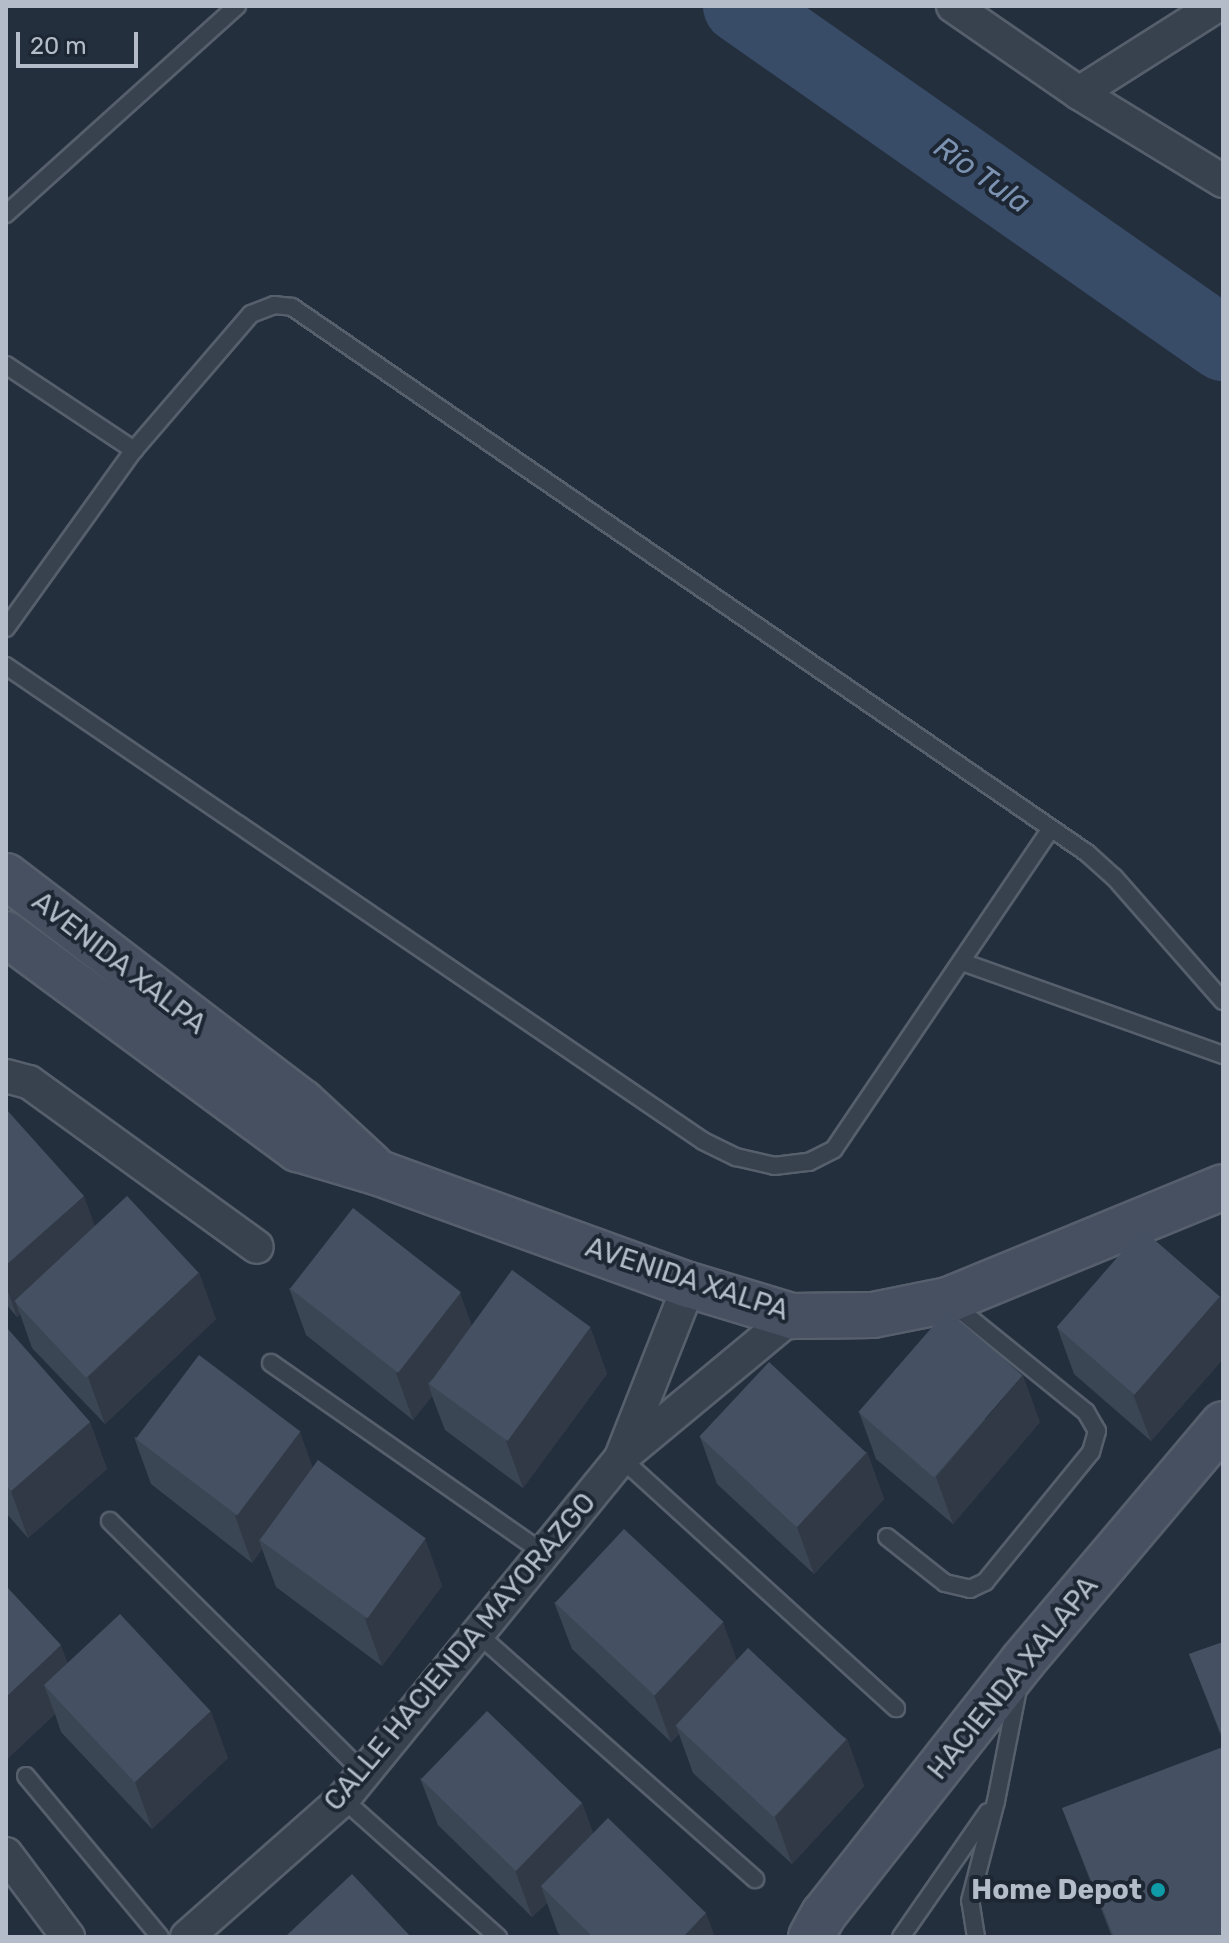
<!DOCTYPE html>
<html>
<head>
<meta charset="utf-8">
<style>
	body { margin:0 }
	#map { position:relative; width:1229px; height:1943px; overflow:hidden; background:#242f3e; font-family:Rubik,sans-serif }
	div>[style] { position:absolute }
	[style*='--x'] { left:calc(var(--x)*1px); top:calc(var(--y)*1px); width:calc(var(--w)*1px); rotate:calc(var(--a)*1deg) }
	.river>* { height:74px; margin:-37px; padding:0 37px; transform-origin:37px; border-radius:37px; background:#394c67 }
	.roads { filter:drop-shadow(2px 0 #565f6c) drop-shadow(-2px 0 #565f6c) drop-shadow(0 2px #565f6c) drop-shadow(0 -2px #565f6c) }
	.lane>* { height:16px; margin:-8px; padding:0 8px; transform-origin:8px; border-radius:8px; background:#38414e }
	.street>* { height:32px; margin:-16px; padding:0 16px; transform-origin:16px; border-radius:16px; background:#38414e }
	.secondary>* { height:44px; margin:-22px; padding:0 22px; transform-origin:22px; border-radius:22px; background:#465061 }
	.wall>* { inset:0; background:#3b4654 }
	.shaded-wall>* { inset:0; background:#303945 }
	.building>* { inset:0; background:#455162; transform-origin:0 0 }
	.dots>* { width:22px; height:22px; translate:-50% -50%; box-sizing:border-box; border:4px solid #1d2633; border-radius:50% }
	span { translate:-50% -50%; white-space:nowrap; text-align:center; line-height:1.15; -webkit-text-stroke:8px #1d2633; paint-order:stroke }
	.street-label { font-size:28px; color:#b4bcc9 }
	.poi-label { font-size:28px; color:#b4bcc9; font-weight:700 }
	.right { translate:-100% -50%; text-align:right }
	.water-label { font-size:30px; color:#7c92b1; font-style:italic }
	.frame { position:absolute; inset:0; border:8px solid #b4bcc9; pointer-events:none }
	.scale { position:absolute; left:16px; top:32px; width:122px; height:36px; box-sizing:border-box; border:4px solid #b4bcc9; border-top:0; padding-left:10px; font-size:24px; line-height:28px; white-space:nowrap; color:#b4bcc9; -webkit-text-stroke:6px #1d2633; paint-order:stroke }
</style>
</head>
<body>
<div id="map">
	<div class="river">
		<i style="--x:740;--y:6;--w:590;--a:34.98"></i>
	</div>
	<div class="roads">
		<div class="lane">
			<i style="--x:6;--y:214;--w:311;--a:-42"></i>
			<i style="--x:6;--y:365;--w:154;--a:33.6"></i>
			<i style="--x:134;--y:450;--w:179;--a:-49.3"></i>
			<i style="--x:251;--y:314;--w:25;--a:-21"></i>
			<i style="--x:274;--y:305;--w:18;--a:6"></i>
			<i style="--x:292;--y:307;--w:964;--a:34.48"></i>
			<i style="--x:1087;--y:853;--w:36;--a:42"></i>
			<i style="--x:1114;--y:877;--w:165;--a:48.7"></i>
			<i style="--x:6;--y:628;--w:219;--a:-54.3"></i>
			<i style="--x:6;--y:666;--w:843;--a:34.27"></i>
			<i style="--x:703;--y:1141;--w:37;--a:26"></i>
			<i style="--x:736;--y:1157;--w:39;--a:13"></i>
			<i style="--x:774;--y:1166;--w:35;--a:-7"></i>
			<i style="--x:809;--y:1162;--w:28;--a:-27"></i>
			<i style="--x:834;--y:1149;--w:387;--a:-55.9"></i>
			<i style="--x:962;--y:962;--w:277;--a:19.6"></i>
			<i style="--x:271;--y:1363;--w:332;--a:34.9"></i>
			<i style="--x:621;--y:1458;--w:372;--a:42.3"></i>
			<i style="--x:110;--y:1521;--w:358;--a:44.8"></i>
			<i style="--x:887;--y:1537;--w:74;--a:38.4"></i>
			<i style="--x:945;--y:1583;--w:26;--a:13"></i>
			<i style="--x:970;--y:1589;--w:17;--a:-25"></i>
			<i style="--x:985;--y:1582;--w:168;--a:-50.8"></i>
			<i style="--x:1091;--y:1452;--w:22;--a:-74"></i>
			<i style="--x:1097;--y:1431;--w:22;--a:-120"></i>
			<i style="--x:1086;--y:1412;--w:175;--a:-141"></i>
			<i style="--x:478;--y:1634;--w:370;--a:41.5"></i>
			<i style="--x:26;--y:1776;--w:209;--a:50.2"></i>
			<i style="--x:343;--y:1799;--w:208;--a:41.7"></i>
			<i style="--x:901;--y:1937;--w:152;--a:-55.2"></i>
			<i style="--x:976;--y:1937;--w:36;--a:-99"></i>
			<i style="--x:970;--y:1901;--w:103;--a:-75.4"></i>
			<i style="--x:996;--y:1801;--w:114;--a:-78.9"></i>
		</div>
		<div class="street">
			<i style="--x:953;--y:6;--w:153;--a:34.6"></i>
			<i style="--x:1079;--y:93;--w:169;--a:31.4"></i>
			<i style="--x:1079;--y:93;--w:162;--a:-32.4"></i>
			<i style="--x:6;--y:1076;--w:24;--a:15"></i>
			<i style="--x:29;--y:1082;--w:281;--a:35.9"></i>
			<i style="--x:622;--y:1455;--w:183;--a:-68.5"></i>
			<i style="--x:6;--y:1854;--w:104;--a:53.2"></i>
			<i style="--x:187;--y:1937;--w:208;--a:-41.5"></i>
			<i style="--x:343;--y:1799;--w:440;--a:-50.8"></i>
			<i style="--x:621;--y:1458;--w:222;--a:-39.7"></i>
		</div>
		<div class="secondary">
			<i style="--x:6;--y:876;--w:372;--a:37.4"></i>
			<i style="--x:302;--y:1102;--w:94;--a:42.8"></i>
			<i style="--x:6;--y:934;--w:363;--a:36.4"></i>
			<i style="--x:298;--y:1149;--w:84;--a:16.5"></i>
			<i style="--x:379;--y:1173;--w:330;--a:19.9"></i>
			<i style="--x:689;--y:1285;--w:108;--a:16.8"></i>
			<i style="--x:792;--y:1316;--w:81;--a:-0.7"></i>
			<i style="--x:873;--y:1315;--w:76;--a:-11.3"></i>
			<i style="--x:948;--y:1300;--w:297;--a:-22.3"></i>
			<i style="--x:811;--y:1937;--w:26;--a:-61"></i>
			<i style="--x:824;--y:1914;--w:322;--a:-51.8"></i>
			<i style="--x:1023;--y:1661;--w:310;--a:-49.8"></i>
		</div>
	</div>
	<div class="wall">
		<i style="clip-path:polygon(6px 1109px,95px 1226px,216px 1319px,105px 1424px,32px 1348px,20px 1314px,17px 1317px,6px 1304px)"></i>
		<i style="clip-path:polygon(289px 1288px,460px 1293px,471px 1325px,590px 1327px,607px 1374px,523px 1488px,445px 1430px,432px 1396px,413px 1420px,306px 1335px)"></i>
		<i style="clip-path:polygon(1220px 1296px,1223px 1306px,1223px 1359px,1151px 1441px,1074px 1374px,1057px 1327px)"></i>
		<i style="clip-path:polygon(6px 1321px,8px 1326px,7px 1328px,90px 1422px,107px 1469px,28px 1538px,6px 1513px)"></i>
		<i style="clip-path:polygon(859px 1412px,1040px 1422px,953px 1524px,876px 1459px)"></i>
		<i style="clip-path:polygon(134px 1437px,313px 1468px,425px 1539px,442px 1586px,382px 1666px,276px 1587px,262px 1549px,252px 1563px,151px 1484px)"></i>
		<i style="clip-path:polygon(700px 1437px,867px 1452px,884px 1499px,814px 1574px,717px 1484px)"></i>
		<i style="clip-path:polygon(6px 1586px,68px 1663px,228px 1758px,152px 1829px,61px 1732px,55px 1714px,6px 1760px)"></i>
		<i style="clip-path:polygon(554px 1602px,737px 1660px,847px 1739px,864px 1786px,792px 1864px,693px 1773px,679px 1734px,671px 1742px,572px 1649px)"></i>
		<i style="clip-path:polygon(1223px 1642px,1223px 1741px,1189px 1654px)"></i>
		<i style="clip-path:polygon(420px 1778px,582px 1803px,593px 1833px,715px 1937px,562px 1937px,558px 1933px,547px 1903px,532px 1917px,438px 1825px)"></i>
		<i style="clip-path:polygon(1062px 1808px,1223px 1937px,1112px 1937px)"></i>
	</div>
	<div class="shaded-wall">
		<i style="clip-path:polygon(84px 1196px,101px 1243px,15px 1301px,20px 1314px,17px 1317px,6px 1286px,6px 1265px)"></i>
		<i style="clip-path:polygon(199px 1272px,216px 1319px,105px 1424px,88px 1377px)"></i>
		<i style="clip-path:polygon(460px 1293px,477px 1340px,428px 1383px,432px 1396px,413px 1420px,396px 1373px)"></i>
		<i style="clip-path:polygon(1220px 1296px,1223px 1306px,1223px 1359px,1151px 1441px,1133px 1394px)"></i>
		<i style="clip-path:polygon(590px 1327px,607px 1374px,523px 1488px,506px 1441px)"></i>
		<i style="clip-path:polygon(1023px 1375px,1040px 1422px,953px 1524px,936px 1477px)"></i>
		<i style="clip-path:polygon(90px 1422px,107px 1469px,28px 1538px,11px 1491px)"></i>
		<i style="clip-path:polygon(300px 1432px,317px 1479px,259px 1540px,262px 1549px,252px 1563px,235px 1516px)"></i>
		<i style="clip-path:polygon(867px 1452px,884px 1499px,814px 1574px,797px 1527px)"></i>
		<i style="clip-path:polygon(425px 1539px,442px 1586px,382px 1666px,365px 1619px)"></i>
		<i style="clip-path:polygon(723px 1622px,740px 1669px,676px 1726px,679px 1734px,671px 1742px,654px 1695px)"></i>
		<i style="clip-path:polygon(61px 1645px,78px 1692px,44px 1685px,55px 1714px,6px 1760px,6px 1697px)"></i>
		<i style="clip-path:polygon(211px 1711px,228px 1758px,152px 1829px,135px 1782px)"></i>
		<i style="clip-path:polygon(847px 1739px,864px 1786px,792px 1864px,775px 1817px)"></i>
		<i style="clip-path:polygon(582px 1803px,599px 1850px,541px 1886px,547px 1903px,532px 1917px,515px 1870px)"></i>
		<i style="clip-path:polygon(706px 1913px,715px 1937px,683px 1937px)"></i>
	</div>
	<div class="building">
		<i style="clip-path:polygon(6px 1109px,84px 1196px,6px 1265px)"></i>
		<i style="left:127px;top:1196px;width:105px;height:154px;rotate:47deg"></i>
		<i style="left:353px;top:1208px;width:137px;height:102px;rotate:38deg"></i>
		<i style="left:1142px;top:1229px;width:103px;height:130px;rotate:41deg"></i>
		<i style="left:512px;top:1270px;width:97px;height:141px;rotate:36deg"></i>
		<i style="left:947px;top:1310px;width:100px;height:135px;rotate:41deg"></i>
		<i style="clip-path:polygon(6px 1327px,90px 1422px,11px 1491px,6px 1485px)"></i>
		<i style="left:199px;top:1355px;width:127px;height:105px;rotate:37deg"></i>
		<i style="left:769px;top:1362px;width:133px;height:102px;rotate:43deg"></i>
		<i style="left:318px;top:1460px;width:133px;height:99px;rotate:36deg"></i>
		<i style="left:624px;top:1529px;width:136px;height:101px;rotate:43deg"></i>
		<i style="clip-path:polygon(6px 1586px,61px 1645px,6px 1697px)"></i>
		<i style="left:120px;top:1614px;width:133px;height:104px;rotate:47deg"></i>
		<i style="clip-path:polygon(1223px 1642px,1223px 1738px,1189px 1654px)"></i>
		<i style="left:748px;top:1648px;width:134px;height:106px;rotate:43deg"></i>
		<i style="left:487px;top:1711px;width:132px;height:95px;rotate:44deg"></i>
		<i style="clip-path:polygon(1223px 1747px,1223px 1937px,1114px 1937px,1062px 1808px)"></i>
		<i style="clip-path:polygon(608px 1818px,706px 1913px,683px 1937px,593px 1937px,541px 1886px)"></i>
		<i style="clip-path:polygon(352px 1874px,411px 1937px,285px 1937px)"></i>
	</div>
	<div class="dots">
		<i style="left:1158px;top:1890px;background:#0f9aa8"></i>
	</div>
	<div class="street-label">
		<span style="left:119px;top:963px;rotate:38deg">AVENIDA XALPA</span>
		<span style="left:687px;top:1279px;rotate:18deg">AVENIDA XALPA</span>
		<span style="left:460px;top:1652px;rotate:-50deg">CALLE HACIENDA MAYORAZGO</span>
		<span style="left:1013px;top:1678px;rotate:-51deg">HACIENDA XALAPA</span>
	</div>
	<div class="poi-label">
		<span class="right" style="left:1142px;top:1890px">Home Depot</span>
	</div>
	<div class="water-label">
		<span style="left:982px;top:175px;rotate:35deg">Río Tula</span>
	</div>
	<div class="frame"></div>
	<div class="scale">20 m</div>
</div>
</body>
</html>
